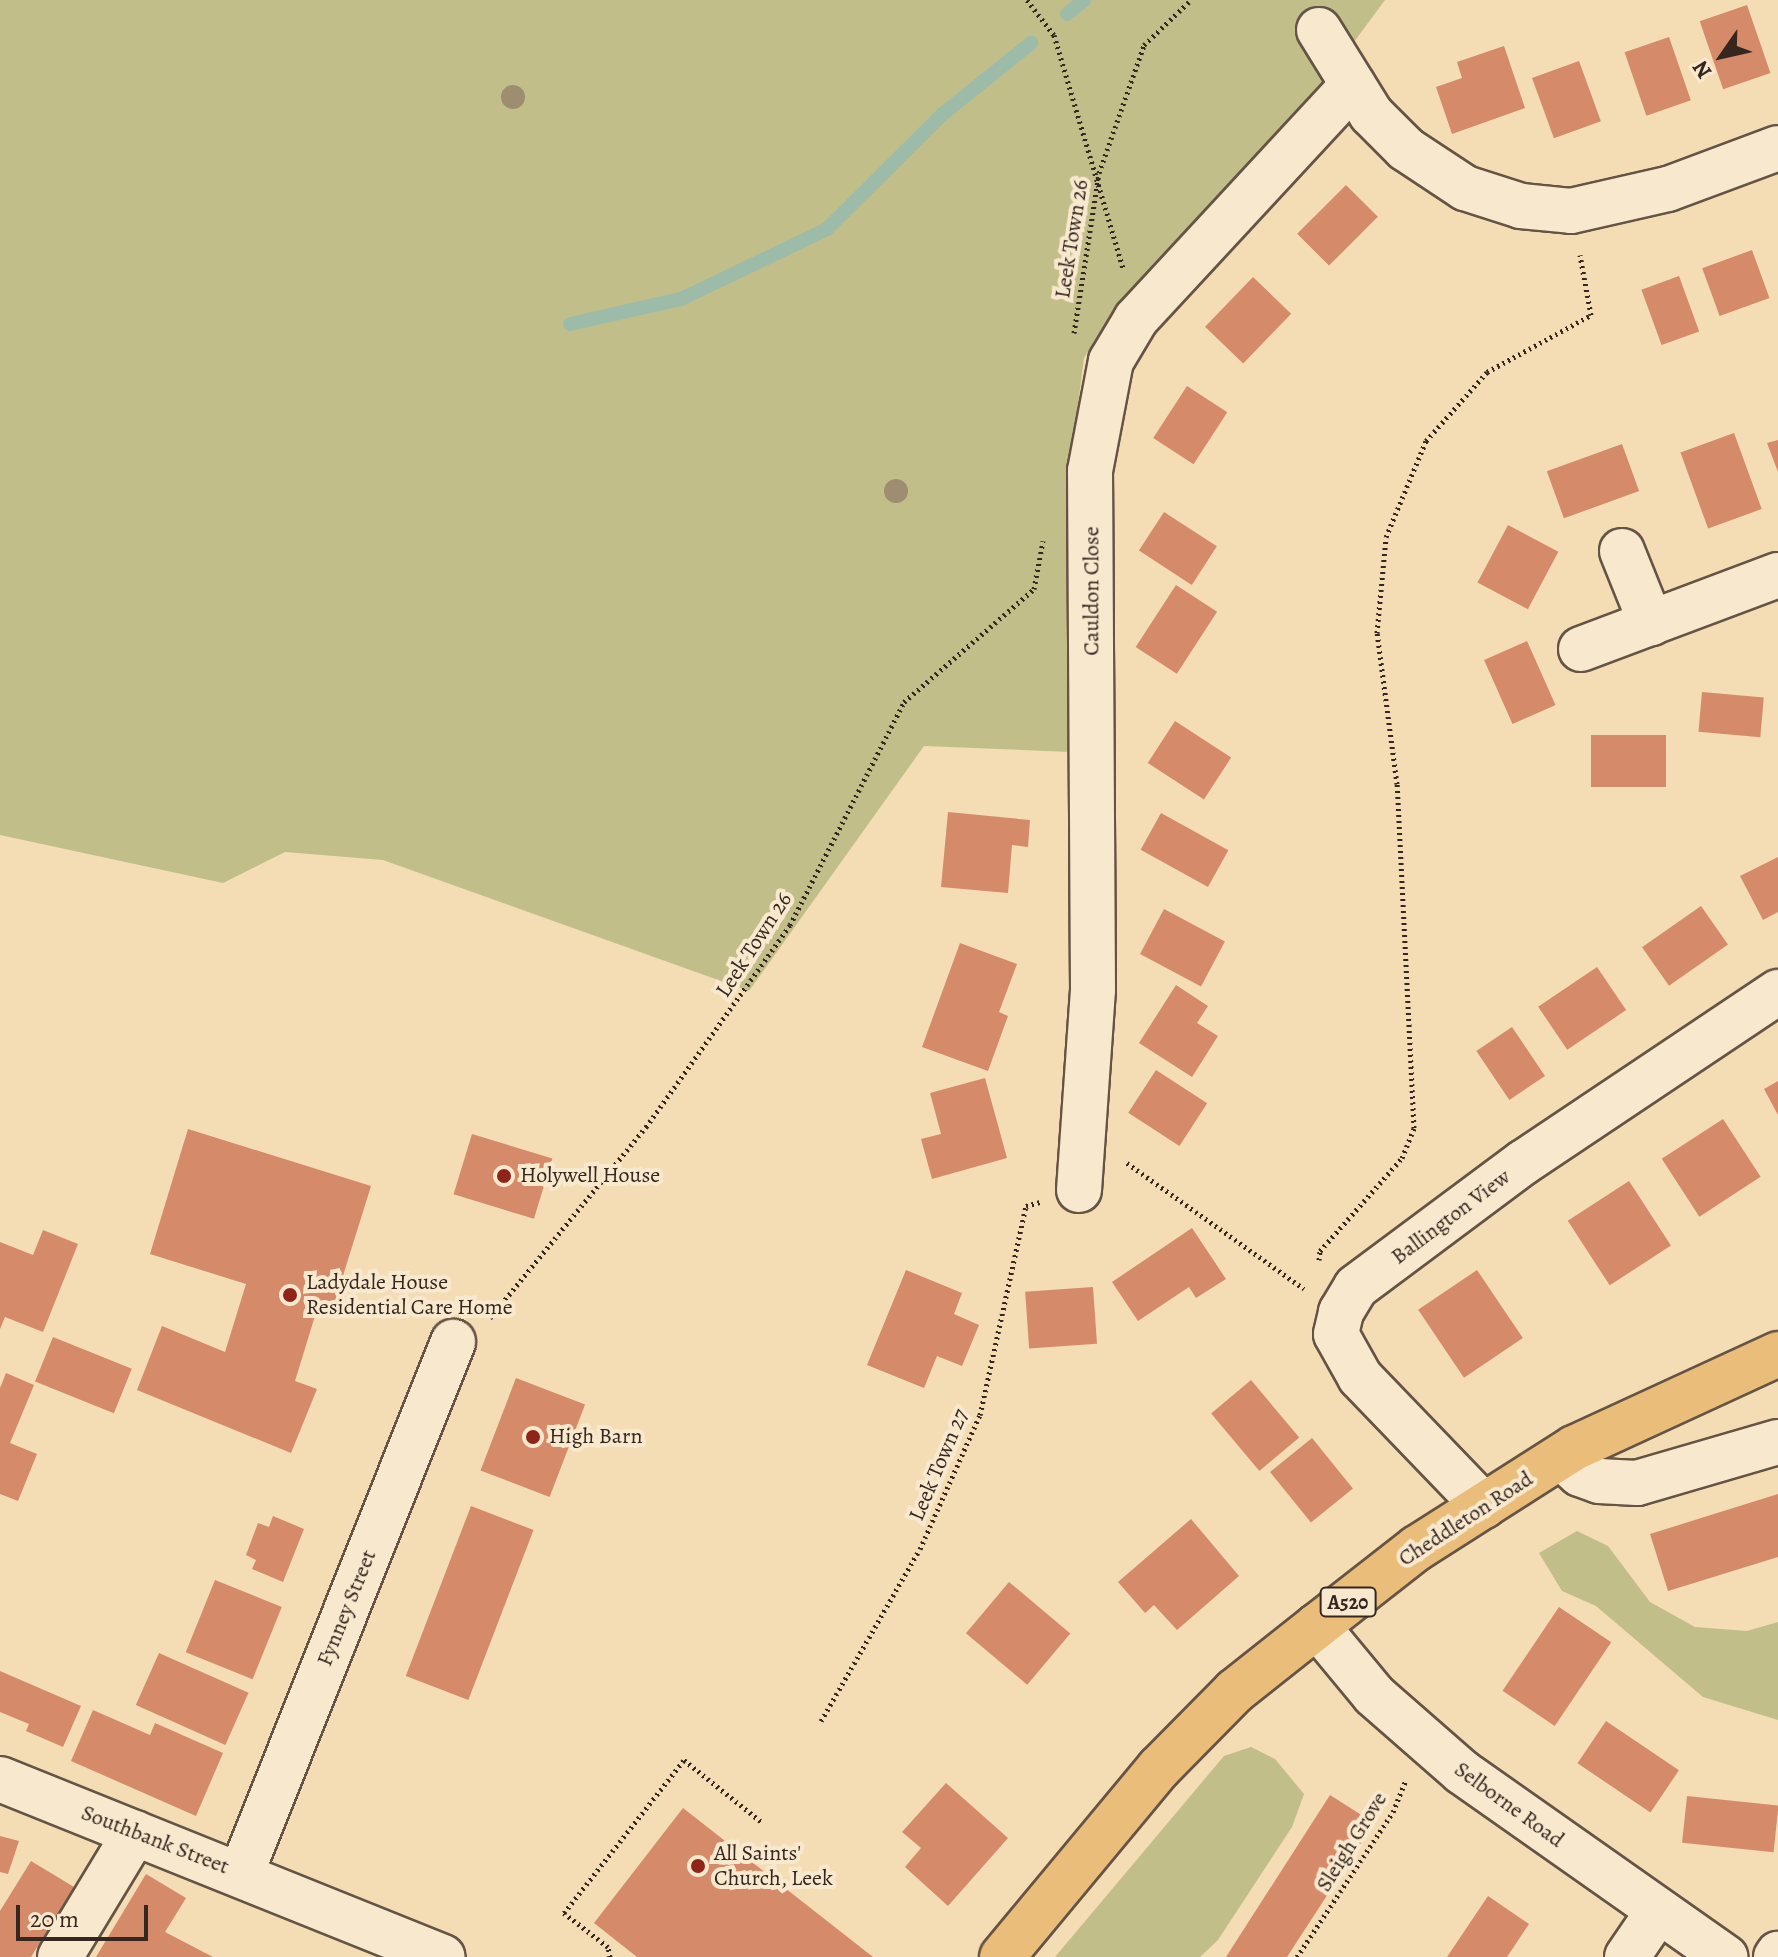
<!DOCTYPE html>
<html>
<head>
<meta charset="utf-8">
<style>
	body { margin:0 }
	#map { position:relative; width:1778px; height:1957px; overflow:hidden; background:#f4dcb4; font-family:Alegreya,serif }
	div>[style] { position:absolute }
	[style*='--x'] { left:calc(var(--x)*1px); top:calc(var(--y)*1px); width:calc(var(--w)*1px); rotate:calc(var(--a)*1deg) }
	.green>* { inset:0; background:#c2be89 }
	.stream>* { height:14px; margin:-7px; padding:0 7px; transform-origin:7px; border-radius:7px; background:#9cbca9 }
	.building>* { inset:0; background:#d58a6a; transform-origin:0 0 }
	.path>* { height:5px; margin-top:-2.5px; transform-origin:0; background:repeating-linear-gradient(90deg,#352620 0 2px,transparent 0 6px) }
	.roads { filter:drop-shadow(2px 0 #655445) drop-shadow(-2px 0 #655445) drop-shadow(0 2px #655445) drop-shadow(0 -2px #655445) }
	.minor>* { height:44px; margin:-22px; padding:0 22px; transform-origin:22px; border-radius:22px; background:#f8e8ce }
	.highway>* { height:44px; margin:-22px; padding:0 22px; transform-origin:22px; border-radius:22px; background:#eabe7a }
	.trees>* { width:24px; height:24px; margin:-12px; border-radius:50%; background:#9e8d71 }
	.dots>* { width:22px; height:22px; translate:-50% -50%; box-sizing:border-box; border:4px solid #f8e8ce; border-radius:50% }
	span { translate:-50% -50%; white-space:nowrap; text-align:center; line-height:1.15; -webkit-text-stroke:8px #f8e8ce; paint-order:stroke }
	.shield-label span { padding:2px 6px; background:#f8e8ce; border:2px solid; border-radius:6px; -webkit-text-stroke-width:0 }
	.shield-label { font-size:20px; color:#352620; font-weight:700 }
	.street-label { font-size:22px; color:#352620 }
	.poi-label { font-size:22px; color:#352620 }
	.left { translate:0 -50%; text-align:left }
	.north { position:absolute; left:1682px; top:16px; width:80px; height:80px; -webkit-text-stroke:6px #f8e8ce; paint-order:stroke; rotate:236deg; font-size:22px; font-weight:700; line-height:32px; text-align:center; color:#352620 }
	.north::after { content:''; display:block; margin:auto; width:28px; height:36px; background:#352620; clip-path:polygon(50% 0,100% 100%,50% 72%,0 100%) }
	.scale { position:absolute; left:16px; top:1905px; width:132px; height:36px; box-sizing:border-box; border:4px solid #352620; border-top:0; padding-left:10px; font-size:24px; line-height:28px; white-space:nowrap; color:#352620; -webkit-text-stroke:6px #f8e8ce; paint-order:stroke }
</style>
</head>
<body>
<div id="map">
	<div class="green">
		<i style="clip-path:polygon(0 0,1385px 0,1325px 81px,1116px 310px,1084px 358px,1067px 490px,1070px 752px,924px 746px,749px 991px,383px 860px,285px 852px,223px 883px,0 835px)"></i>
		<i style="clip-path:polygon(1577px 1531px,1608px 1546px,1650px 1602px,1695px 1627px,1747px 1631px,1778px 1622px,1778px 1720px,1703px 1697px,1596px 1606px,1562px 1591px,1539px 1553px)"></i>
		<i style="clip-path:polygon(1251px 1747px,1275px 1759px,1304px 1794px,1292px 1827px,1218px 1940px,1200px 1957px,1055px 1957px,1224px 1756px)"></i>
	</div>
	<div class="stream">
		<i style="--x:1067;--y:14;--w:22;--a:-39"></i>
		<i style="--x:570;--y:324;--w:114;--a:-12.7"></i>
		<i style="--x:681;--y:299;--w:162;--a:-25.6"></i>
		<i style="--x:827;--y:229;--w:165;--a:-44.8"></i>
		<i style="--x:944;--y:113;--w:112;--a:-38.8"></i>
	</div>
	<div class="building">
		<i style="left:1747px;top:5px;width:72px;height:50px;rotate:71deg"></i>
		<i style="left:1669px;top:37px;width:67px;height:47px;rotate:71deg"></i>
		<i style="clip-path:polygon(1504px 46px,1525px 108px,1452px 134px,1436px 87px,1462px 78px,1457px 62px)"></i>
		<i style="left:1579px;top:61px;width:64px;height:50px;rotate:70deg"></i>
		<i style="left:1346px;top:185px;width:45px;height:69px;rotate:45deg"></i>
		<i style="left:1752px;top:250px;width:51px;height:53px;rotate:70deg"></i>
		<i style="left:1679px;top:276px;width:59px;height:40px;rotate:70deg"></i>
		<i style="left:1253px;top:277px;width:53px;height:69px;rotate:44deg"></i>
		<i style="left:1187px;top:386px;width:48px;height:62px;rotate:33deg"></i>
		<i style="left:1734px;top:433px;width:81px;height:57px;rotate:70deg"></i>
		<i style="clip-path:polygon(1778px 440px,1778px 472px,1767px 443px)"></i>
		<i style="left:1622px;top:444px;width:50px;height:80px;rotate:70deg"></i>
		<i style="left:1164px;top:512px;width:63px;height:46px;rotate:33deg"></i>
		<i style="left:1508px;top:525px;width:57px;height:65px;rotate:28deg"></i>
		<i style="left:1176px;top:585px;width:49px;height:74px;rotate:33deg"></i>
		<i style="left:1527px;top:641px;width:70px;height:47px;rotate:66deg"></i>
		<i style="left:1702px;top:692px;width:62px;height:40px;rotate:5deg"></i>
		<i style="left:1175px;top:721px;width:67px;height:50px;rotate:33deg"></i>
		<i style="left:1591px;top:735px;width:75px;height:52px"></i>
		<i style="clip-path:polygon(948px 812px,1030px 820px,1028px 847px,1012px 845px,1008px 893px,941px 887px)"></i>
		<i style="left:1161px;top:813px;width:77px;height:42px;rotate:29deg"></i>
		<i style="clip-path:polygon(1778px 857px,1778px 912px,1763px 920px,1740px 876px)"></i>
		<i style="left:1701px;top:906px;width:47px;height:72px;rotate:55deg"></i>
		<i style="left:1164px;top:909px;width:69px;height:51px;rotate:28deg"></i>
		<i style="clip-path:polygon(960px 943px,1017px 964px,999px 1012px,1008px 1016px,988px 1071px,922px 1047px)"></i>
		<i style="left:1597px;top:967px;width:52px;height:71px;rotate:56deg"></i>
		<i style="clip-path:polygon(1176px 985px,1208px 1006px,1197px 1023px,1218px 1036px,1192px 1077px,1139px 1043px)"></i>
		<i style="left:1512px;top:1027px;width:59px;height:43px;rotate:56deg"></i>
		<i style="left:1156px;top:1070px;width:61px;height:51px;rotate:33deg"></i>
		<i style="clip-path:polygon(985px 1078px,1007px 1158px,932px 1179px,921px 1139px,941px 1134px,930px 1093px)"></i>
		<i style="clip-path:polygon(1778px 1081px,1778px 1115px,1764px 1089px)"></i>
		<i style="left:1723px;top:1119px;width:69px;height:73px;rotate:57deg"></i>
		<i style="clip-path:polygon(188px 1129px,371px 1186px,332px 1311px,318px 1306px,295px 1381px,317px 1389px,291px 1453px,137px 1390px,162px 1326px,225px 1352px,246px 1284px,150px 1254px)"></i>
		<i style="left:472px;top:1134px;width:84px;height:63px;rotate:17deg"></i>
		<i style="left:1629px;top:1181px;width:77px;height:73px;rotate:57deg"></i>
		<i style="clip-path:polygon(1192px 1228px,1226px 1279px,1196px 1298px,1189px 1287px,1138px 1321px,1112px 1282px)"></i>
		<i style="clip-path:polygon(43px 1230px,78px 1244px,43px 1332px,5px 1317px,0 1329px,0 1242px,33px 1255px)"></i>
		<i style="clip-path:polygon(906px 1270px,962px 1293px,954px 1314px,979px 1325px,962px 1366px,937px 1356px,924px 1388px,867px 1365px)"></i>
		<i style="left:1477px;top:1270px;width:82px;height:71px;rotate:56deg"></i>
		<i style="left:1093px;top:1287px;width:57px;height:68px;rotate:86deg"></i>
		<i style="left:53px;top:1337px;width:85px;height:48px;rotate:22deg"></i>
		<i style="clip-path:polygon(6px 1373px,34px 1385px,10px 1443px,37px 1454px,18px 1501px,0 1494px,0 1388px)"></i>
		<i style="left:516px;top:1378px;width:74px;height:99px;rotate:21deg"></i>
		<i style="left:1251px;top:1380px;width:75px;height:52px;rotate:50deg"></i>
		<i style="left:1312px;top:1438px;width:65px;height:54px;rotate:51deg"></i>
		<i style="clip-path:polygon(1778px 1494px,1778px 1557px,1668px 1591px,1650px 1534px)"></i>
		<i style="left:471px;top:1506px;width:67px;height:182px;rotate:21deg"></i>
		<i style="clip-path:polygon(273px 1516px,304px 1529px,283px 1582px,252px 1569px,256px 1560px,246px 1555px,258px 1523px,269px 1527px)"></i>
		<i style="clip-path:polygon(1191px 1519px,1239px 1576px,1177px 1630px,1154px 1605px,1145px 1613px,1118px 1582px)"></i>
		<i style="left:215px;top:1580px;width:72px;height:78px;rotate:22deg"></i>
		<i style="left:1009px;top:1582px;width:80px;height:67px;rotate:40deg"></i>
		<i style="left:1559px;top:1607px;width:63px;height:101px;rotate:34deg"></i>
		<i style="left:159px;top:1653px;width:98px;height:57px;rotate:24deg"></i>
		<i style="clip-path:polygon(0 1671px,81px 1706px,63px 1747px,26px 1731px,29px 1724px,0 1712px)"></i>
		<i style="clip-path:polygon(93px 1710px,150px 1735px,155px 1723px,223px 1753px,196px 1816px,71px 1761px)"></i>
		<i style="left:1606px;top:1721px;width:88px;height:51px;rotate:34deg"></i>
		<i style="clip-path:polygon(946px 1783px,1008px 1838px,948px 1906px,905px 1867px,921px 1848px,902px 1832px)"></i>
		<i style="clip-path:polygon(1330px 1795px,1374px 1823px,1287px 1957px,1226px 1957px)"></i>
		<i style="left:1687px;top:1796px;width:92px;height:47px;rotate:6deg"></i>
		<i style="clip-path:polygon(683px 1808px,873px 1957px,637px 1957px,594px 1923px)"></i>
		<i style="clip-path:polygon(0 1836px,19px 1841px,8px 1874px,0 1872px)"></i>
		<i style="clip-path:polygon(31px 1861px,74px 1887px,31px 1957px,0 1957px,0 1911px)"></i>
		<i style="clip-path:polygon(146px 1874px,186px 1898px,165px 1932px,213px 1957px,96px 1957px)"></i>
		<i style="clip-path:polygon(1488px 1896px,1529px 1924px,1507px 1957px,1447px 1957px)"></i>
	</div>
	<div class="path">
		<i style="--x:1027;--y:0;--w:44;--a:52.4"></i>
		<i style="--x:1054;--y:35;--w:243;--a:73.5"></i>
		<i style="--x:1074;--y:333;--w:162;--a:-81.1"></i>
		<i style="--x:1099;--y:173;--w:136;--a:-70.6"></i>
		<i style="--x:1144;--y:45;--w:65;--a:-43.8"></i>
		<i style="--x:1127;--y:1163;--w:217;--a:35.4"></i>
		<i style="--x:1319;--y:1260;--w:9;--a:-84"></i>
		<i style="--x:1320;--y:1251;--w:124;--a:-48.6"></i>
		<i style="--x:1402;--y:1158;--w:32;--a:-68"></i>
		<i style="--x:1414;--y:1128;--w:344;--a:-92.8"></i>
		<i style="--x:1397;--y:784;--w:152;--a:-97.5"></i>
		<i style="--x:1377;--y:633;--w:96;--a:-84.6"></i>
		<i style="--x:1386;--y:537;--w:104;--a:-67.4"></i>
		<i style="--x:1426;--y:441;--w:92;--a:-48.5"></i>
		<i style="--x:1487;--y:372;--w:119;--a:-28.7"></i>
		<i style="--x:1591;--y:315;--w:61;--a:-100.4"></i>
		<i style="--x:490;--y:1318;--w:247;--a:-50.8"></i>
		<i style="--x:646;--y:1127;--w:248;--a:-54.5"></i>
		<i style="--x:790;--y:925;--w:250;--a:-62.9"></i>
		<i style="--x:904;--y:702;--w:172;--a:-41"></i>
		<i style="--x:1034;--y:589;--w:49;--a:-79.4"></i>
		<i style="--x:821;--y:1721;--w:198;--a:-60.1"></i>
		<i style="--x:920;--y:1549;--w:147;--a:-65.9"></i>
		<i style="--x:980;--y:1415;--w:214;--a:-77.6"></i>
		<i style="--x:1026;--y:1206;--w:15;--a:-16"></i>
		<i style="--x:610;--y:1957;--w:10;--a:-101"></i>
		<i style="--x:608;--y:1947;--w:56;--a:-142.3"></i>
		<i style="--x:564;--y:1913;--w:194;--a:-51.9"></i>
		<i style="--x:684;--y:1760;--w:101;--a:38.6"></i>
		<i style="--x:1297;--y:1957;--w:174;--a:-56.5"></i>
		<i style="--x:1393;--y:1812;--w:35;--a:-68"></i>
	</div>
	<div class="roads">
		<div class="minor">
			<i style="--x:1319;--y:30;--w:99;--a:58.2"></i>
			<i style="--x:1371;--y:114;--w:49;--a:45"></i>
			<i style="--x:1406;--y:149;--w:71;--a:33.5"></i>
			<i style="--x:1465;--y:188;--w:59;--a:17.8"></i>
			<i style="--x:1521;--y:206;--w:50;--a:5.7"></i>
			<i style="--x:1571;--y:211;--w:99;--a:-12.8"></i>
			<i style="--x:1668;--y:189;--w:117;--a:-20.4"></i>
			<i style="--x:1622;--y:551;--w:78;--a:68.1"></i>
			<i style="--x:1581;--y:649;--w:210;--a:-20.6"></i>
			<i style="--x:1079;--y:1190;--w:200;--a:-86"></i>
			<i style="--x:1093;--y:990;--w:519;--a:-90.33"></i>
			<i style="--x:1090;--y:471;--w:112;--a:-79.2"></i>
			<i style="--x:1111;--y:361;--w:49;--a:-59.2"></i>
			<i style="--x:1136;--y:319;--w:319;--a:-47.2"></i>
			<i style="--x:1561;--y:1457;--w:25;--a:42"></i>
			<i style="--x:1580;--y:1474;--w:20;--a:20"></i>
			<i style="--x:1599;--y:1481;--w:38;--a:3"></i>
			<i style="--x:1637;--y:1483;--w:147;--a:-16.2"></i>
			<i style="--x:1484;--y:1506;--w:179;--a:-133.9"></i>
			<i style="--x:1360;--y:1377;--w:49;--a:-119.2"></i>
			<i style="--x:1336;--y:1334;--w:23;--a:-77"></i>
			<i style="--x:1341;--y:1312;--w:29;--a:-59"></i>
			<i style="--x:1356;--y:1287;--w:209;--a:-36.7"></i>
			<i style="--x:1524;--y:1162;--w:306;--a:-33.8"></i>
			<i style="--x:1317;--y:1626;--w:89;--a:50.4"></i>
			<i style="--x:1374;--y:1695;--w:117;--a:41.2"></i>
			<i style="--x:1462;--y:1772;--w:322;--a:35.1"></i>
			<i style="--x:0;--y:1779;--w:477;--a:21.9"></i>
			<i style="--x:241;--y:1874;--w:573;--a:-68.27"></i>
			<i style="--x:60;--y:1957;--w:145;--a:-58.8"></i>
			<i style="--x:1627;--y:1957;--w:53;--a:-55.7"></i>
			<i style="--x:1776;--y:1957;--w:4;--a:-56"></i>
		</div>
		<div class="highway">
			<i style="--x:1002;--y:1957;--w:246;--a:-50.3"></i>
			<i style="--x:1159;--y:1768;--w:108;--a:-45.4"></i>
			<i style="--x:1235;--y:1691;--w:105;--a:-38.4"></i>
			<i style="--x:1317;--y:1626;--w:127;--a:-38"></i>
			<i style="--x:1417;--y:1548;--w:186;--a:-32.5"></i>
			<i style="--x:1574;--y:1448;--w:225;--a:-24.7"></i>
		</div>
	</div>
	<div class="trees">
		<i style="left:513px;top:97px"></i>
		<i style="left:896px;top:491px"></i>
	</div>
	<div class="dots">
		<i style="left:504px;top:1176px;background:#8f2418"></i>
		<i style="left:290px;top:1295px;background:#8f2418"></i>
		<i style="left:533px;top:1437px;background:#8f2418"></i>
		<i style="left:698px;top:1866px;background:#8f2418"></i>
	</div>
	<div class="shield-label">
		<span style="left:1348px;top:1602px">A520</span>
	</div>
	<div class="street-label">
		<span style="left:1072px;top:239px;rotate:-81deg">Leek Town 26</span>
		<span style="left:1092px;top:591px;rotate:-90deg">Cauldon Close</span>
		<span style="left:754px;top:945px;rotate:-57deg">Leek Town 26</span>
		<span style="left:1451px;top:1217px;rotate:-37deg">Ballington View</span>
		<span style="left:939px;top:1465px;rotate:-67deg">Leek Town 27</span>
		<span style="left:1466px;top:1519px;rotate:-33deg">Cheddleton Road</span>
		<span style="left:347px;top:1608px;rotate:-68deg">Fynney Street</span>
		<span style="left:1509px;top:1805px;rotate:36deg">Selborne Road</span>
		<span style="left:155px;top:1840px;rotate:21deg">Southbank Street</span>
		<span style="left:1352px;top:1842px;rotate:-58deg">Sleigh Grove</span>
	</div>
	<div class="poi-label">
		<span class="left" style="left:520px;top:1176px">Holywell House</span>
		<span class="left" style="left:306px;top:1295px">Ladydale House<br>Residential Care Home</span>
		<span class="left" style="left:549px;top:1437px">High Barn</span>
		<span class="left" style="left:714px;top:1866px">All Saints'<br>Church, Leek</span>
	</div>
	<div class="north">N</div>
	<div class="scale">20 m</div>
</div>
</body>
</html>
